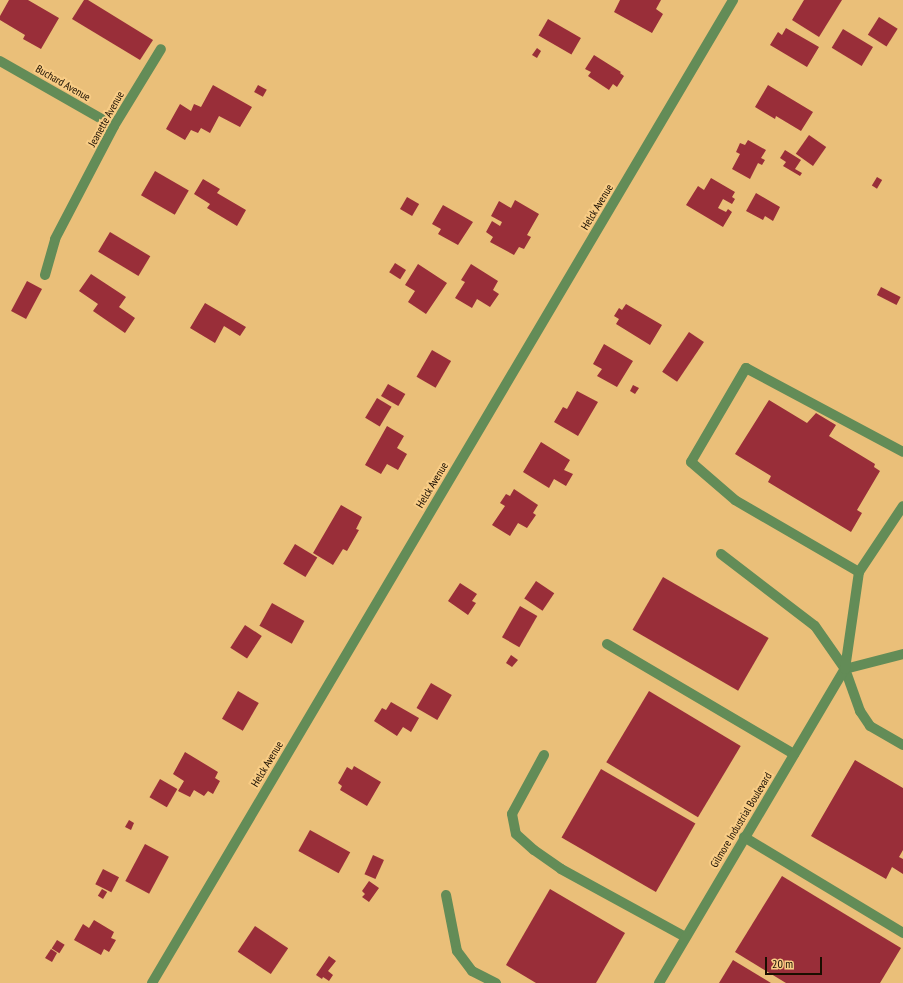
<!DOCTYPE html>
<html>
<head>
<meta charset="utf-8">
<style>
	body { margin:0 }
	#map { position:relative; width:903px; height:983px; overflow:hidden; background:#eabf79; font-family:"PT Sans Narrow",sans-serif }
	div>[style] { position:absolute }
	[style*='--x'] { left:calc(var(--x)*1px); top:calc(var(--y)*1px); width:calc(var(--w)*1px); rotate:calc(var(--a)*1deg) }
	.building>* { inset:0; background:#992e39; transform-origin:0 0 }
	.minor>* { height:10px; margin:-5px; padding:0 5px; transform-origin:5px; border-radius:5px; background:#638c57 }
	span { translate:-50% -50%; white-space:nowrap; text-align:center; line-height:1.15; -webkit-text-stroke:4px #f8cc85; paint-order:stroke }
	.street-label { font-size:11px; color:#1a0e00 }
	.scale { position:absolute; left:765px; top:957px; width:57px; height:18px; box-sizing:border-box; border:2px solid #1a0e00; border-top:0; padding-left:5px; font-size:12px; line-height:14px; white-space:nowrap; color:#1a0e00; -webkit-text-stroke:3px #f8cc85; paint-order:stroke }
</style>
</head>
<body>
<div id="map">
	<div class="building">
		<i style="clip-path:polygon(9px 0,28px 0,59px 18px,41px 49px,23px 39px,25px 35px,0 20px,0 16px)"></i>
		<i style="clip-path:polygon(84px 0,88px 0,153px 40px,140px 60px,72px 19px)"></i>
		<i style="clip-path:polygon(620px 0,661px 0,656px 9px,663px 14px,652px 33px,614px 12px)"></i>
		<i style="clip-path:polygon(804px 0,842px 0,819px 37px,792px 20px)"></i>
		<i style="left:879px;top:17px;width:22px;height:21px;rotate:32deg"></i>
		<i style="left:548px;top:19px;width:38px;height:19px;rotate:30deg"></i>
		<i style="clip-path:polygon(786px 28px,819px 47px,807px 67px,770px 45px,778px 32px,782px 35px)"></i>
		<i style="left:843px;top:29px;width:35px;height:22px;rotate:31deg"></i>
		<i style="clip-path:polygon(537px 48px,541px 51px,537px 58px,532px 55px)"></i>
		<i style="clip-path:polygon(594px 55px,621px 72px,620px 73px,624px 76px,617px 87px,613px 84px,609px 90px,588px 76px,591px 72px,585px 69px)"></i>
		<i style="clip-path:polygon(213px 85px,252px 107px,240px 127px,219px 116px,210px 133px,201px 128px,198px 133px,191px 130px,185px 140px,166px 129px,180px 104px,191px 111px,194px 104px,201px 107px)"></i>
		<i style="left:258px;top:85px;width:10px;height:8px;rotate:29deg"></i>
		<i style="clip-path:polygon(768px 85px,813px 112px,801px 131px,776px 116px,775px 119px,755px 107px)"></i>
		<i style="left:809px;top:135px;width:21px;height:23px;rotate:35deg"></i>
		<i style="clip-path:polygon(748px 140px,766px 150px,761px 158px,765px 160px,762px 165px,758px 163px,750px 179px,732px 169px,740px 154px,736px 152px,740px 143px,745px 145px)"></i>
		<i style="clip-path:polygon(785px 150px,801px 160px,795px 169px,802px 173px,800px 176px,783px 166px,786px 162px,780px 158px)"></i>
		<i style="left:155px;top:171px;width:39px;height:28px;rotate:30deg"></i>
		<i style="left:877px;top:177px;width:6px;height:10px;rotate:31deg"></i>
		<i style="clip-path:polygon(711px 178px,735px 192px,732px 197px,735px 199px,732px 204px,723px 199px,718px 208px,726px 212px,728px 209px,732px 212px,723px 227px,686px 205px,698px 186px,704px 190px)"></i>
		<i style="clip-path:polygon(203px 179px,220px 189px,217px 193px,246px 210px,237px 226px,207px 208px,210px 204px,194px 194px)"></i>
		<i style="clip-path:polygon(756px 193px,780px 207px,773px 221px,765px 216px,763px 220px,746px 211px)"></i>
		<i style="left:407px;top:197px;width:14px;height:14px;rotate:30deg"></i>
		<i style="clip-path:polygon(515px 200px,539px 214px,527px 235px,531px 237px,524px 249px,519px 247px,514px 255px,490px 242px,493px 237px,486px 232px,492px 221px,500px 226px,502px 222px,491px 216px,499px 201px,511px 208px)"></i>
		<i style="clip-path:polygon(443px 205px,473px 222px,458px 245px,438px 234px,441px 229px,432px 224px)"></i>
		<i style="left:110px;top:232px;width:47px;height:23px;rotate:31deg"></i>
		<i style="left:395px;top:263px;width:13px;height:11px;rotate:32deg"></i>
		<i style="clip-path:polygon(418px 264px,447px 283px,426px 314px,408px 302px,415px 291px,405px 285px)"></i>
		<i style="clip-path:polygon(471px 264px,498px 281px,493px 290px,499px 294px,490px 307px,477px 299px,472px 308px,455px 298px,465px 282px,461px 280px)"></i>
		<i style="clip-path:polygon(91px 274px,126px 297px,119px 307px,135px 318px,125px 333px,93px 311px,98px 304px,79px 291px)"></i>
		<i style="left:27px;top:281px;width:17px;height:34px;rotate:28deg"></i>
		<i style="left:881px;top:287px;width:22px;height:9px;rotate:27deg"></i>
		<i style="clip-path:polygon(205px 303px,246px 327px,240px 336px,224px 326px,215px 343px,190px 328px)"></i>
		<i style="clip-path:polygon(626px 304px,662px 325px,650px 345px,616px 324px,619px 319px,614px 316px,619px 308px,622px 310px)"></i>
		<i style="left:689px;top:332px;width:18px;height:48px;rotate:34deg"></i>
		<i style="clip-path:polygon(604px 344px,633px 361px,617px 387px,597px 376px,602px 369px,593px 364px)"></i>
		<i style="left:432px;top:350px;width:22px;height:31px;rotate:30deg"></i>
		<i style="left:388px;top:384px;width:20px;height:14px;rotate:30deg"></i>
		<i style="clip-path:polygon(633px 385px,639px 388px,635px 394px,630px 391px)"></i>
		<i style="clip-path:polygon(577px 391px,598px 402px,578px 436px,554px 422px,563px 407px,567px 409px)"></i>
		<i style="left:377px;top:398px;width:17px;height:23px;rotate:31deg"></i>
		<i style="clip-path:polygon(769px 400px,807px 423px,816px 413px,836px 425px,829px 436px,875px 464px,874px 467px,880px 471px,857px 510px,862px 513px,851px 532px,768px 482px,771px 476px,735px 454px)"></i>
		<i style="clip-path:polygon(387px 426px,404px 436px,397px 448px,407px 454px,398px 470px,387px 464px,381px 474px,365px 465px)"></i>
		<i style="clip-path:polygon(541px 442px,570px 460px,564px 470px,573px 474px,566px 486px,554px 479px,549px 488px,523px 472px)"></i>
		<i style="clip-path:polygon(514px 489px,538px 505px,533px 513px,536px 515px,527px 528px,518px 523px,510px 536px,492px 525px,505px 506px,500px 503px,506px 494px,510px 496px)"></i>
		<i style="clip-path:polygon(341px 505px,362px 517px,356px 529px,359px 530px,347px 551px,343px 549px,333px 565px,313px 553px)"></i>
		<i style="left:295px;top:544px;width:26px;height:23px;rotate:31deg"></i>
		<i style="left:663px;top:577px;width:122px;height:61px;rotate:30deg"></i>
		<i style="left:536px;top:581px;width:22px;height:21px;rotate:34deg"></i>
		<i style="clip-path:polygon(460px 583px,477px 594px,472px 601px,476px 603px,468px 615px,448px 601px)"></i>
		<i style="left:272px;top:603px;width:37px;height:26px;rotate:29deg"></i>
		<i style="left:520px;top:606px;width:20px;height:36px;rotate:30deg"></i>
		<i style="left:245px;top:625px;width:20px;height:27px;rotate:33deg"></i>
		<i style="clip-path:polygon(511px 655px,518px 660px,512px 667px,506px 663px)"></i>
		<i style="left:431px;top:683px;width:24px;height:29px;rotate:30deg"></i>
		<i style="left:238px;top:691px;width:24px;height:32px;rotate:30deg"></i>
		<i style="left:649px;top:691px;width:107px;height:83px;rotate:31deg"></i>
		<i style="clip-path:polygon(391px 702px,419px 718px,411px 732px,403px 727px,397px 736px,374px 721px,382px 708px,386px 710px)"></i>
		<i style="clip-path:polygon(185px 752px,218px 772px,215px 778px,220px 781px,213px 794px,208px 791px,204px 796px,194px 790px,190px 797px,178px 791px,184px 781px,173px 774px)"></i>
		<i style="clip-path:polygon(855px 760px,903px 788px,903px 850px,899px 857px,903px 859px,903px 874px,892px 867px,886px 879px,811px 836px)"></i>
		<i style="clip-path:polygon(354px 766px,381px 782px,367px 806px,340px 790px,342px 786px,338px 783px,347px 767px,352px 770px)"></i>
		<i style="left:601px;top:769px;width:109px;height:79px;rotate:30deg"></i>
		<i style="left:160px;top:779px;width:20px;height:21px;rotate:30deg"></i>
		<i style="clip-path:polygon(129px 820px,134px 823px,131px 830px,125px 827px)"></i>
		<i style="left:310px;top:830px;width:46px;height:24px;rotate:29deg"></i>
		<i style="left:145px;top:844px;width:27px;height:42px;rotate:28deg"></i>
		<i style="left:373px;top:855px;width:12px;height:21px;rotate:24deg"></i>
		<i style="left:103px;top:869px;width:18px;height:17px;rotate:27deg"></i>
		<i style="clip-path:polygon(782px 876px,901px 948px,880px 983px,786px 983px,735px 952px)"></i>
		<i style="clip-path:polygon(369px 881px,379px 888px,369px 902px,362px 897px,365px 894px,362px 891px)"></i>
		<i style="left:102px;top:889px;width:6px;height:8px;rotate:31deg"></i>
		<i style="clip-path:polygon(550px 889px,625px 933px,596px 983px,536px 983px,506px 965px)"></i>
		<i style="clip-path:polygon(94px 920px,114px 932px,111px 938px,116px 940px,109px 952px,104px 949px,101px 955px,74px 940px,83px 924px,89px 928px)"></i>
		<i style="left:255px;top:926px;width:40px;height:31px;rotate:34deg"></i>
		<i style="left:57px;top:940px;width:9px;height:10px;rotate:32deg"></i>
		<i style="clip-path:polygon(51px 949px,57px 953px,52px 962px,45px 958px)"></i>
		<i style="clip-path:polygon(329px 956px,336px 961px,328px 971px,333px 975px,329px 981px,323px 977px,322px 979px,316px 975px)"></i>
		<i style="clip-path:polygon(733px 960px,771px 983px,719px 983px)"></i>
	</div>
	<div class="minor">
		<i style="--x:0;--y:61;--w:131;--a:29.7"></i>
		<i style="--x:45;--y:275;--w:37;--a:-74"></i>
		<i style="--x:55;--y:239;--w:127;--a:-62.4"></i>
		<i style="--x:114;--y:126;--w:90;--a:-58.6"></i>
		<i style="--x:721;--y:554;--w:118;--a:37.5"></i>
		<i style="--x:815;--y:626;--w:52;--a:55.1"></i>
		<i style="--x:845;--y:669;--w:45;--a:70.3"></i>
		<i style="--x:860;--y:711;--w:18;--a:56"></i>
		<i style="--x:870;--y:726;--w:38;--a:30"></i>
		<i style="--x:859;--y:572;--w:143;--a:-149.9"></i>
		<i style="--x:735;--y:500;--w:58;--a:-139.2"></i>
		<i style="--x:691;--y:462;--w:109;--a:-59.7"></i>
		<i style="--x:746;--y:368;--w:178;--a:28.1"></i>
		<i style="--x:607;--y:644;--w:217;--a:30.5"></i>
		<i style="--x:845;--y:669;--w:60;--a:-14.5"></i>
		<i style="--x:544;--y:755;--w:67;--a:118.5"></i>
		<i style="--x:512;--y:814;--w:20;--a:79"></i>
		<i style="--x:516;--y:834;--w:24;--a:42"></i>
		<i style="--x:534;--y:850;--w:33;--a:35"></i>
		<i style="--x:561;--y:869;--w:141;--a:28.7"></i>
		<i style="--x:744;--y:837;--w:186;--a:31.1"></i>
		<i style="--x:446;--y:895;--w:57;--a:78.9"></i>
		<i style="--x:457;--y:951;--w:25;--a:53"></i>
		<i style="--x:472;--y:971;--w:27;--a:27"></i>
		<i style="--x:152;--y:983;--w:1142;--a:-59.41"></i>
		<i style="--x:659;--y:983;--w:365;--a:-59.4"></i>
		<i style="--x:845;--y:669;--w:98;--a:-81.8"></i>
		<i style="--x:859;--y:572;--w:79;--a:-56.3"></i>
	</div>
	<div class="street-label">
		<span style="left:63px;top:83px;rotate:30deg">Buchard Avenue</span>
		<span style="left:106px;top:119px;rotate:-61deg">Jeanette Avenue</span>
		<span style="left:597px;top:207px;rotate:-59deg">Helck Avenue</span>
		<span style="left:432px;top:485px;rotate:-59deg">Helck Avenue</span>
		<span style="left:267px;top:764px;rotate:-59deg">Helck Avenue</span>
		<span style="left:741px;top:820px;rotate:-59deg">Gilmore Industrial Boulevard</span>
	</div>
	<div class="scale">20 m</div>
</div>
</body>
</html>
